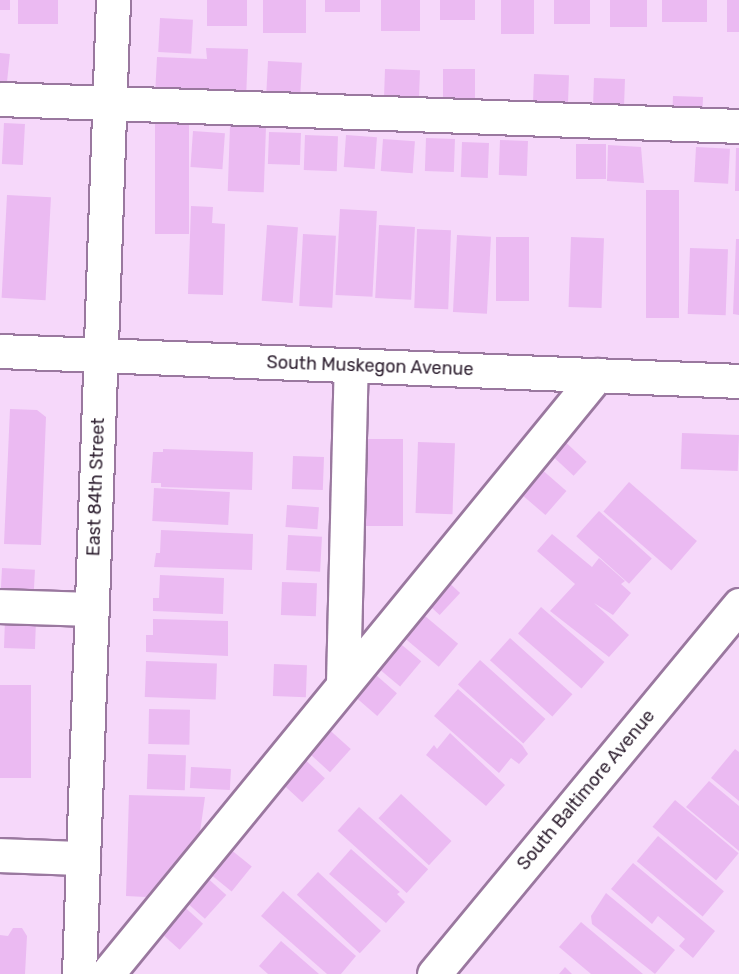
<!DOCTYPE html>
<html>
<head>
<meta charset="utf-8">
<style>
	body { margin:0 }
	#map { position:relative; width:739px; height:974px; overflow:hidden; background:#f6d8fa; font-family:Rubik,sans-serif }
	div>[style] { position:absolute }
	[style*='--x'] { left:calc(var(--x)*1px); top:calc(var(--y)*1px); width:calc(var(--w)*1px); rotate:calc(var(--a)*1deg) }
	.building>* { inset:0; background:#ebbaf2; transform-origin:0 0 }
	.roads { filter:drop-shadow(2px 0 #9a789f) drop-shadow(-2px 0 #9a789f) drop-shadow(0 2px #9a789f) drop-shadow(0 -2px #9a789f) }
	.minor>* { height:33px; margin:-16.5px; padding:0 16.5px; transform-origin:16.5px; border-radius:16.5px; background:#fff }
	span { translate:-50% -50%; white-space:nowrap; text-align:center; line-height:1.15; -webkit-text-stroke:5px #fff; paint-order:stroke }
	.street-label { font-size:18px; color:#302232 }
</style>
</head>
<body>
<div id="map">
	<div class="building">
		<i style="left:0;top:0;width:10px;height:10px"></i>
		<i style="left:18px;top:0;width:40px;height:24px"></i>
		<i style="left:207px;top:0;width:40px;height:26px"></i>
		<i style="left:263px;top:0;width:43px;height:33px"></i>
		<i style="left:325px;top:0;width:35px;height:12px"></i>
		<i style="left:381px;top:0;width:39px;height:31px"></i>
		<i style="left:440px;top:0;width:35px;height:20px"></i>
		<i style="left:501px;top:0;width:33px;height:34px"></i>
		<i style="left:554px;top:0;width:36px;height:24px"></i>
		<i style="left:610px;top:0;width:37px;height:27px"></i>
		<i style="left:662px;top:0;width:45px;height:22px"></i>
		<i style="left:727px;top:0;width:12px;height:32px"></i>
		<i style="left:160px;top:18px;width:33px;height:34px;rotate:3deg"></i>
		<i style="clip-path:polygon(206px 48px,248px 49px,246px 100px,155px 96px,157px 57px,207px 59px)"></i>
		<i style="left:0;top:53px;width:10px;height:36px;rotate:6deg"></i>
		<i style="left:268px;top:61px;width:34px;height:38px;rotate:3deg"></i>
		<i style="left:385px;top:69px;width:35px;height:34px;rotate:2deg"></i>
		<i style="left:443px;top:69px;width:32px;height:37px"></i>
		<i style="left:534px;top:74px;width:35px;height:33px;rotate:2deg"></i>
		<i style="left:594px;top:78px;width:31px;height:33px;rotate:2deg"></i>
		<i style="left:673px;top:96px;width:30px;height:22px;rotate:2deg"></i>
		<i style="left:4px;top:123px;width:21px;height:41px;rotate:3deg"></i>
		<i style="left:155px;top:123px;width:34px;height:111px"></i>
		<i style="left:230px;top:126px;width:36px;height:65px;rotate:2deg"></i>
		<i style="left:193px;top:131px;width:32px;height:36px;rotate:4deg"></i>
		<i style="left:269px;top:132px;width:32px;height:32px;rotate:2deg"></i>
		<i style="left:305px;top:135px;width:33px;height:35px;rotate:2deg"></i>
		<i style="left:346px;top:135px;width:31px;height:32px;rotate:4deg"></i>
		<i style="left:426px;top:138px;width:29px;height:33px;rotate:2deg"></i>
		<i style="left:383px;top:139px;width:32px;height:32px;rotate:4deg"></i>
		<i style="left:500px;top:140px;width:28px;height:35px;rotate:2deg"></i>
		<i style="left:462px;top:142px;width:27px;height:35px;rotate:2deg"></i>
		<i style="left:576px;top:144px;width:30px;height:35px"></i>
		<i style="clip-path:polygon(608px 145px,641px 147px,644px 183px,607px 181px)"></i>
		<i style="left:696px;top:147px;width:34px;height:35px;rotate:3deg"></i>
		<i style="clip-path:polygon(736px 148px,739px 148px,739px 191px,735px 191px)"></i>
		<i style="left:646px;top:190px;width:33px;height:128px"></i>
		<i style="left:7px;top:195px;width:44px;height:103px;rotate:3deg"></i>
		<i style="clip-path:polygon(191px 206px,213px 207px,212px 223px,225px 224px,223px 295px,188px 294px)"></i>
		<i style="left:340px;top:209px;width:37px;height:86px;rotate:3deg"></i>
		<i style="left:267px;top:225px;width:31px;height:76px;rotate:4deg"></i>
		<i style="left:379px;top:225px;width:36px;height:73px;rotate:3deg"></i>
		<i style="left:417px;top:229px;width:34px;height:79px;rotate:2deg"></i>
		<i style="left:303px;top:234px;width:33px;height:72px;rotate:3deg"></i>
		<i style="left:457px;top:235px;width:34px;height:77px;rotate:3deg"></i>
		<i style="left:496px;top:237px;width:33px;height:64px"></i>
		<i style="left:571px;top:237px;width:33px;height:70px;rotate:2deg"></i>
		<i style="clip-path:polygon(736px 239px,739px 239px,739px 315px,733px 314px)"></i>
		<i style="left:690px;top:248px;width:38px;height:66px;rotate:2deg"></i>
		<i style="clip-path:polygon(10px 409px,37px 410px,46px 417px,41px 545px,4px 544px)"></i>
		<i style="left:682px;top:433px;width:57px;height:36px;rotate:2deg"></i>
		<i style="left:561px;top:438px;width:35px;height:19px;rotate:43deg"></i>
		<i style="left:364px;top:439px;width:39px;height:87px"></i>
		<i style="left:418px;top:442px;width:37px;height:71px;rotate:2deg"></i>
		<i style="clip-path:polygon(163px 449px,253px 452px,252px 490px,161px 487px,161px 483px,151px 483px,153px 452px,163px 452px)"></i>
		<i style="left:293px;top:456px;width:31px;height:33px;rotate:2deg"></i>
		<i style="left:540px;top:468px;width:35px;height:32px;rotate:41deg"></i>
		<i style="left:629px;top:482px;width:90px;height:39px;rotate:41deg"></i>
		<i style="left:154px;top:488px;width:76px;height:33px;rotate:3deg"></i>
		<i style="left:287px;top:505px;width:32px;height:22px;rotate:4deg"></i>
		<i style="left:599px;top:511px;width:71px;height:34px;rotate:42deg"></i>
		<i style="clip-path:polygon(161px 530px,253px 534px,252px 570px,154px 567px,156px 553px,160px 553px)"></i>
		<i style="clip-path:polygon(552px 534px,592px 567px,599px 558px,625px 581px,621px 584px,631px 593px,613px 615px,594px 603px,629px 635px,609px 657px,550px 611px,575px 584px,537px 551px)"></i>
		<i style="left:288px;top:535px;width:34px;height:35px;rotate:3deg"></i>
		<i style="left:2px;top:568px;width:33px;height:25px;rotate:3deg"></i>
		<i style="clip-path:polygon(160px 575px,224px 578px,223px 614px,153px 611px,153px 598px,159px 598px)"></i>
		<i style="left:444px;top:578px;width:22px;height:30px;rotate:43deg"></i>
		<i style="left:282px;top:582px;width:35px;height:33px;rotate:2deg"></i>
		<i style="left:541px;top:607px;width:84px;height:35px;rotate:41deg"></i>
		<i style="left:419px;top:611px;width:51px;height:30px;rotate:40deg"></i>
		<i style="left:5px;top:619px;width:31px;height:29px;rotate:2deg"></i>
		<i style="clip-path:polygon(153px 619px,228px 621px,228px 656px,146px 652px,146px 635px,153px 635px)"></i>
		<i style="left:510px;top:638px;width:84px;height:30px;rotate:42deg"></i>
		<i style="left:396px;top:640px;width:33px;height:33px;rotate:40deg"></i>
		<i style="left:480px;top:660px;width:88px;height:33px;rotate:42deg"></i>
		<i style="left:146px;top:661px;width:71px;height:36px;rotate:2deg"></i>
		<i style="left:274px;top:664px;width:33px;height:32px;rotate:2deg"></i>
		<i style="left:369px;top:669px;width:37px;height:30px;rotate:41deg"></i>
		<i style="left:0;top:685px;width:31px;height:93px"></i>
		<i style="clip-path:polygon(458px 689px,522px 745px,528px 754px,519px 764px,511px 758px,499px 773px,434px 716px)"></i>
		<i style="left:149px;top:709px;width:41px;height:35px;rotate:1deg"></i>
		<i style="left:324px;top:725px;width:36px;height:31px;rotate:42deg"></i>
		<i style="clip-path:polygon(450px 733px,505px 785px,486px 806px,426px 755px,434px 745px,437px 749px)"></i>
		<i style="clip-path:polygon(735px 749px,739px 752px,739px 801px,711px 778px)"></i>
		<i style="left:148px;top:754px;width:38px;height:35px;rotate:2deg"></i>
		<i style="left:300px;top:755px;width:34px;height:33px;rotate:43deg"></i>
		<i style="left:191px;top:767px;width:40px;height:21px;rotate:3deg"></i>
		<i style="clip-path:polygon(709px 781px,739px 806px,739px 851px,686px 807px)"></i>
		<i style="left:401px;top:794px;width:69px;height:33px;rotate:43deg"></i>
		<i style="clip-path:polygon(129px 795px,205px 797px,200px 832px,146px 897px,126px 896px)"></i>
		<i style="left:675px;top:800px;width:83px;height:35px;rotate:40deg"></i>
		<i style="left:359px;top:807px;width:93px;height:32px;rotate:42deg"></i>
		<i style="left:658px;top:836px;width:86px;height:33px;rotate:40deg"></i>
		<i style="left:230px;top:849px;width:28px;height:32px;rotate:39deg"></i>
		<i style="clip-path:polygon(351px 849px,400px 892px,397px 894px,405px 902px,386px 923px,329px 874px)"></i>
		<i style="clip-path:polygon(633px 863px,715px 931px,693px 958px,679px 946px,685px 939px,658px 916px,652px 924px,611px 889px)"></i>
		<i style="left:318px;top:872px;width:86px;height:31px;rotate:43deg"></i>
		<i style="left:204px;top:875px;width:30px;height:32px;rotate:42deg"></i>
		<i style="clip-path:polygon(283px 891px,356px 956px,341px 974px,327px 974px,261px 916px)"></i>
		<i style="clip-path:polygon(606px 893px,675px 950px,655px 974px,592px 924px,591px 916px)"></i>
		<i style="left:180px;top:903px;width:31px;height:35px;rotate:42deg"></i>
		<i style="clip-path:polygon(581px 922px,643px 974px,591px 974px,559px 947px)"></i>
		<i style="clip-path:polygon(13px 928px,22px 928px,27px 936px,25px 974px,0 974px,0 935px,8px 936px)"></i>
		<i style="clip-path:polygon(281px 941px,319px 974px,268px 974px,259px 966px)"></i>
		<i style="clip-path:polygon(565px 967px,572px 974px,559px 974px)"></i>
	</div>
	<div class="roads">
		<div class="minor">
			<i style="--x:0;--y:99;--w:739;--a:2.09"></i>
			<i style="--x:0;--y:351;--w:740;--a:2.32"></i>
			<i style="--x:0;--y:606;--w:91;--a:1.9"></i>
			<i style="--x:343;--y:683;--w:318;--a:-88.6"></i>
			<i style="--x:0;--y:855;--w:83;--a:2.1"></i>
			<i style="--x:79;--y:974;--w:975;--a:-88"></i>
			<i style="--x:107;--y:974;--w:774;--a:-50.72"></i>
			<i style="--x:434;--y:974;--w:479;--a:-50.4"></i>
		</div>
	</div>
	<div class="street-label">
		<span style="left:370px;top:366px;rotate:2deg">South Muskegon Avenue</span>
		<span style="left:96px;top:487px;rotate:-88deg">East 84th Street</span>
		<span style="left:586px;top:790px;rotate:-50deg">South Baltimore Avenue</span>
	</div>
</div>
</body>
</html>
